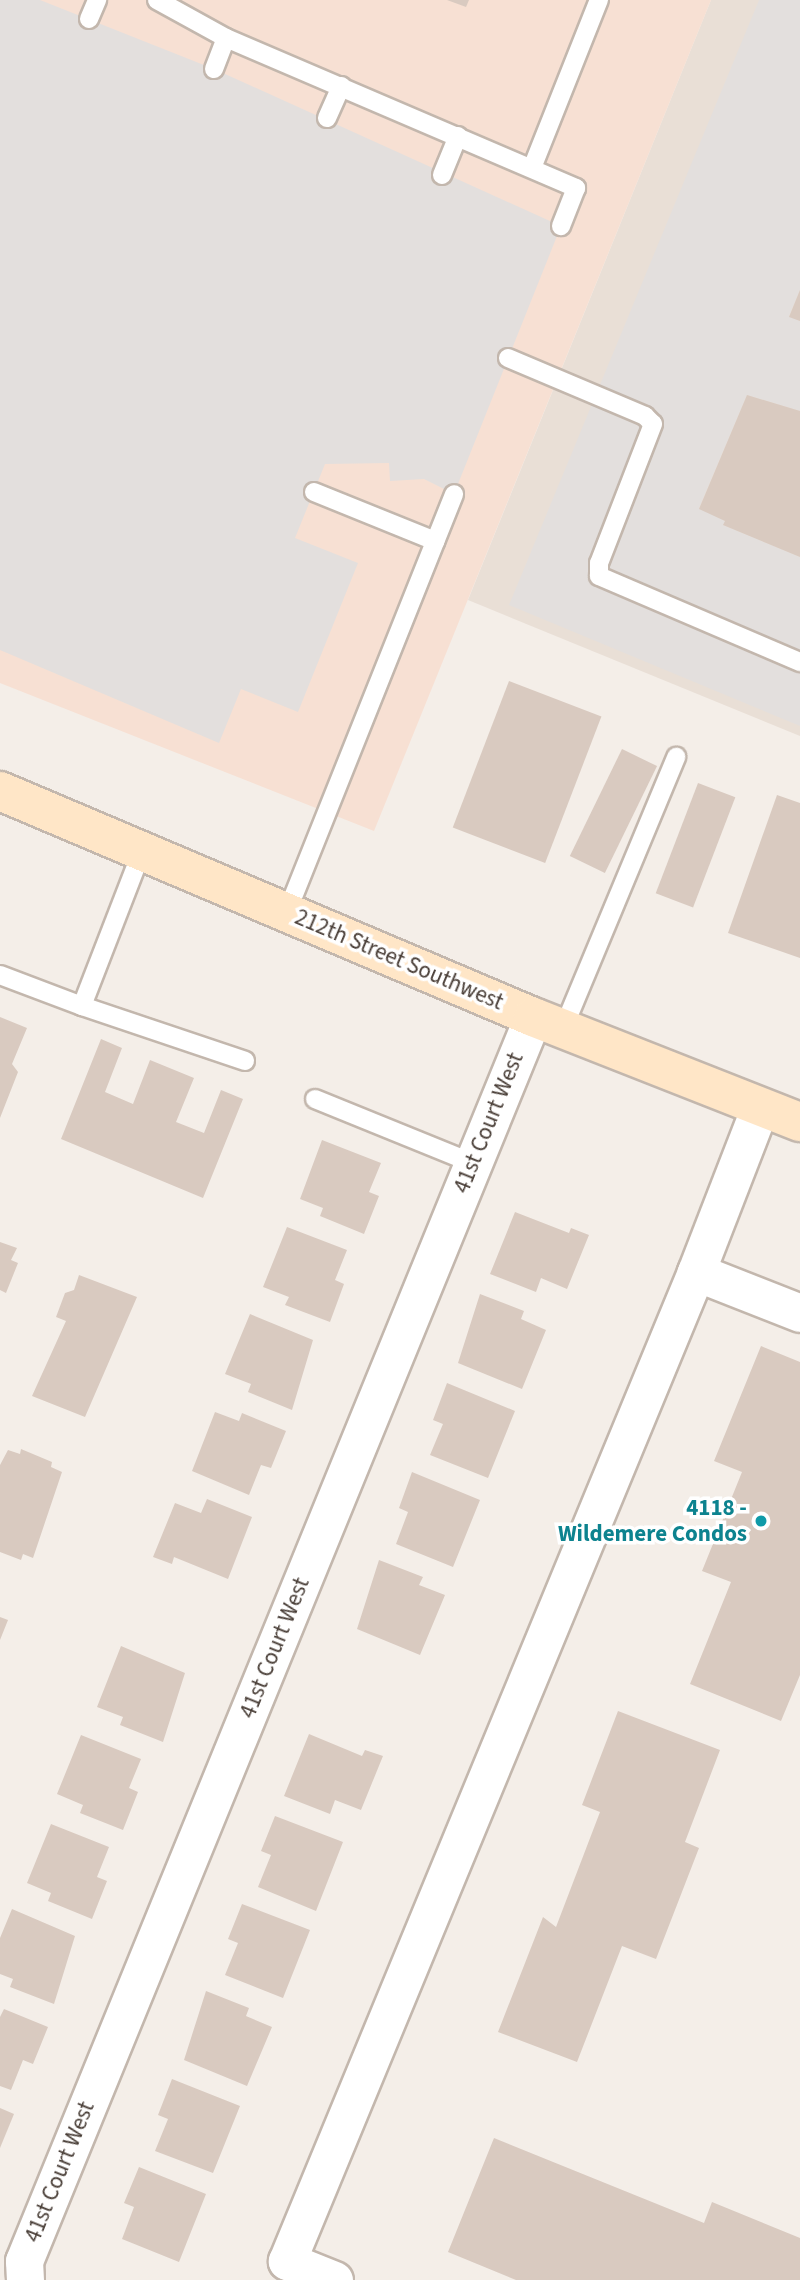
<!DOCTYPE html>
<html>
<head>
<meta charset="utf-8">
<style>
	body { margin:0 }
	#map { position:relative; width:800px; height:2280px; overflow:hidden; background:#f4eee8; font-family:"Source Sans 3",sans-serif }
	div>[style] { position:absolute }
	[style*='--x'] { left:calc(var(--x)*1px); top:calc(var(--y)*1px); width:calc(var(--w)*1px); rotate:calc(var(--a)*1deg) }
	.residential>* { inset:0; background:#e9dfd6 }
	.commercial>* { inset:0; background:#f7e0d3 }
	.parking>* { inset:0; background:#e3dfdd }
	.building>* { inset:0; background:#d9cac0; transform-origin:0 0 }
	.roads { filter:drop-shadow(2px 0 #c3b7ad) drop-shadow(-2px 0 #c3b7ad) drop-shadow(0 2px #c3b7ad) drop-shadow(0 -2px #c3b7ad) }
	.service>* { height:18px; margin:-9px; padding:0 9px; transform-origin:9px; border-radius:9px; background:#fff }
	.minor>* { height:37px; margin:-18.5px; padding:0 18.5px; transform-origin:18.5px; border-radius:18.5px; background:#fff }
	.secondary>* { height:38px; margin:-19px; padding:0 19px; transform-origin:19px; border-radius:19px; background:#ffe6c7 }
	.dots>* { width:19px; height:19px; translate:-50% -50%; box-sizing:border-box; border:4px solid #fff; border-radius:50% }
	span { translate:-50% -50%; white-space:nowrap; text-align:center; line-height:1.15; -webkit-text-stroke:7px #fff; paint-order:stroke }
	.street-label { font-size:23px; color:#483d36 }
	.culture-label { font-size:23px; color:#0d838f; font-weight:700 }
	.right { translate:-100% -50%; text-align:right }
</style>
</head>
<body>
<div id="map">
	<div class="residential">
		<i style="clip-path:polygon(711px 0,800px 0,800px 736px,468px 600px)"></i>
	</div>
	<div class="commercial">
		<i style="clip-path:polygon(0 0,711px 0,374px 831px,0 683px)"></i>
	</div>
	<div class="parking">
		<i style="clip-path:polygon(0 0,40px 0,214px 69px,561px 226px,454px 494px,424px 479px,390px 481px,389px 463px,325px 464px,295px 538px,358px 563px,298px 712px,241px 689px,219px 743px,0 650px)"></i>
		<i style="clip-path:polygon(759px 0,800px 0,800px 290px,789px 316px,800px 321px,800px 411px,747px 395px,699px 508px,725px 521px,723px 525px,800px 557px,800px 726px,509px 605px)"></i>
	</div>
	<div class="building">
		<i style="clip-path:polygon(447px 0,469px 0,466px 7px)"></i>
		<i style="clip-path:polygon(800px 290px,800px 321px,789px 317px)"></i>
		<i style="clip-path:polygon(747px 395px,800px 411px,800px 557px,723px 525px,725px 521px,699px 509px)"></i>
		<i style="left:509px;top:681px;width:99px;height:157px;rotate:21deg"></i>
		<i style="left:622px;top:749px;width:39px;height:119px;rotate:26deg"></i>
		<i style="left:698px;top:783px;width:40px;height:118px;rotate:21deg"></i>
		<i style="clip-path:polygon(777px 795px,800px 803px,800px 958px,728px 933px)"></i>
		<i style="clip-path:polygon(0 1017px,27px 1028px,12px 1064px,18px 1072px,0 1118px)"></i>
		<i style="clip-path:polygon(101px 1039px,122px 1048px,105px 1092px,133px 1104px,150px 1060px,194px 1078px,176px 1122px,204px 1133px,221px 1090px,243px 1099px,203px 1198px,61px 1139px)"></i>
		<i style="clip-path:polygon(322px 1140px,381px 1163px,369px 1192px,379px 1196px,364px 1234px,320px 1216px,323px 1208px,300px 1199px)"></i>
		<i style="clip-path:polygon(515px 1212px,569px 1233px,571px 1228px,589px 1235px,567px 1289px,541px 1278px,536px 1292px,490px 1274px)"></i>
		<i style="clip-path:polygon(287px 1227px,347px 1250px,335px 1280px,344px 1284px,330px 1322px,285px 1305px,289px 1297px,263px 1287px)"></i>
		<i style="clip-path:polygon(0 1242px,17px 1248px,11px 1260px,18px 1263px,6px 1293px,0 1290px)"></i>
		<i style="clip-path:polygon(79px 1275px,137px 1297px,85px 1417px,32px 1396px,66px 1321px,56px 1317px,65px 1293px,74px 1290px)"></i>
		<i style="clip-path:polygon(480px 1294px,524px 1311px,521px 1319px,546px 1330px,522px 1389px,458px 1363px)"></i>
		<i style="clip-path:polygon(250px 1314px,313px 1340px,292px 1410px,248px 1392px,251px 1384px,225px 1374px)"></i>
		<i style="clip-path:polygon(761px 1346px,800px 1362px,800px 1675px,781px 1721px,690px 1684px,731px 1582px,702px 1571px,742px 1472px,714px 1461px)"></i>
		<i style="clip-path:polygon(447px 1383px,515px 1411px,488px 1478px,430px 1455px,443px 1424px,433px 1420px)"></i>
		<i style="clip-path:polygon(215px 1412px,239px 1421px,242px 1413px,286px 1431px,271px 1468px,261px 1465px,249px 1495px,192px 1471px)"></i>
		<i style="clip-path:polygon(21px 1449px,52px 1462px,51px 1467px,62px 1472px,33px 1558px,23px 1554px,21px 1560px,0 1552px,0 1465px,8px 1450px,20px 1454px)"></i>
		<i style="clip-path:polygon(412px 1472px,480px 1500px,453px 1567px,396px 1544px,408px 1512px,399px 1508px)"></i>
		<i style="clip-path:polygon(207px 1499px,252px 1517px,228px 1579px,174px 1557px,172px 1564px,153px 1557px,175px 1503px,201px 1513px)"></i>
		<i style="clip-path:polygon(379px 1560px,423px 1577px,419px 1585px,445px 1595px,420px 1655px,357px 1629px)"></i>
		<i style="clip-path:polygon(0 1617px,8px 1620px,0 1640px)"></i>
		<i style="clip-path:polygon(121px 1646px,185px 1673px,163px 1742px,120px 1725px,123px 1717px,97px 1707px)"></i>
		<i style="clip-path:polygon(618px 1711px,720px 1750px,685px 1842px,699px 1848px,656px 1959px,622px 1946px,577px 2062px,498px 2032px,543px 1917px,556px 1927px,600px 1812px,582px 1805px)"></i>
		<i style="clip-path:polygon(309px 1734px,362px 1756px,365px 1750px,383px 1756px,361px 1810px,335px 1800px,330px 1814px,284px 1796px)"></i>
		<i style="clip-path:polygon(81px 1735px,141px 1759px,129px 1788px,138px 1792px,123px 1830px,80px 1813px,83px 1805px,57px 1794px)"></i>
		<i style="clip-path:polygon(275px 1816px,343px 1842px,316px 1911px,258px 1887px,271px 1855px,261px 1851px)"></i>
		<i style="clip-path:polygon(51px 1824px,109px 1847px,97px 1877px,107px 1881px,92px 1919px,48px 1901px,51px 1893px,27px 1883px)"></i>
		<i style="clip-path:polygon(242px 1904px,310px 1930px,283px 1998px,225px 1975px,238px 1943px,228px 1939px)"></i>
		<i style="clip-path:polygon(12px 1909px,75px 1936px,54px 2004px,10px 1987px,13px 1979px,0 1974px,0 1938px)"></i>
		<i style="clip-path:polygon(206px 1991px,249px 2008px,246px 2016px,272px 2027px,247px 2086px,184px 2060px)"></i>
		<i style="clip-path:polygon(4px 2009px,48px 2027px,33px 2064px,23px 2060px,11px 2090px,0 2086px,0 2017px)"></i>
		<i style="clip-path:polygon(172px 2079px,240px 2106px,213px 2173px,155px 2151px,168px 2119px,158px 2115px)"></i>
		<i style="clip-path:polygon(0 2108px,14px 2114px,0 2148px)"></i>
		<i style="clip-path:polygon(494px 2138px,704px 2223px,712px 2202px,800px 2238px,800px 2280px,516px 2280px,448px 2252px)"></i>
		<i style="clip-path:polygon(139px 2167px,206px 2194px,179px 2262px,122px 2239px,134px 2207px,124px 2203px)"></i>
	</div>
	<div class="roads">
		<div class="service">
			<i style="--x:157;--y:0;--w:79;--a:28.8"></i>
			<i style="--x:226;--y:38;--w:381;--a:23.2"></i>
			<i style="--x:576;--y:188;--w:41;--a:111.5"></i>
			<i style="--x:89;--y:19;--w:21;--a:-67"></i>
			<i style="--x:214;--y:69;--w:33;--a:-69"></i>
			<i style="--x:327;--y:118;--w:35;--a:-66"></i>
			<i style="--x:532;--y:168;--w:181;--a:-68.3"></i>
			<i style="--x:442;--y:175;--w:42;--a:-67.7"></i>
			<i style="--x:508;--y:358;--w:149;--a:22.9"></i>
			<i style="--x:645;--y:416;--w:11;--a:45"></i>
			<i style="--x:653;--y:424;--w:149;--a:111.2"></i>
			<i style="--x:599;--y:563;--w:13;--a:90"></i>
			<i style="--x:599;--y:576;--w:219;--a:23.2"></i>
			<i style="--x:314;--y:492;--w:131;--a:22"></i>
			<i style="--x:142;--y:851;--w:166;--a:111.2"></i>
			<i style="--x:82;--y:1006;--w:172;--a:18.6"></i>
			<i style="--x:287;--y:912;--w:450;--a:-68.2"></i>
			<i style="--x:0;--y:975;--w:88;--a:20.7"></i>
			<i style="--x:563;--y:1029;--w:295;--a:-67.4"></i>
			<i style="--x:315;--y:1099;--w:170;--a:22.1"></i>
		</div>
		<div class="minor">
			<i style="--x:696;--y:1272;--w:112;--a:21.5"></i>
			<i style="--x:25;--y:2280;--w:19;--a:-93"></i>
			<i style="--x:24;--y:2261;--w:1344;--a:-67.75"></i>
			<i style="--x:334;--y:2280;--w:51;--a:-158"></i>
			<i style="--x:287;--y:2261;--w:1070;--a:-67.53"></i>
			<i style="--x:696;--y:1272;--w:177;--a:-68.8"></i>
		</div>
		<div class="secondary">
			<i style="--x:0;--y:791;--w:579;--a:22.98"></i>
			<i style="--x:533;--y:1017;--w:287;--a:21.5"></i>
		</div>
	</div>
	<div class="dots">
		<i style="left:761px;top:1521px;background:#0f9aa8"></i>
	</div>
	<div class="street-label">
		<span style="left:399px;top:960px;rotate:23deg">212th Street Southwest</span>
		<span style="left:489px;top:1123px;rotate:-68deg">41st Court West</span>
		<span style="left:275px;top:1648px;rotate:-68deg">41st Court West</span>
		<span style="left:60px;top:2172px;rotate:-68deg">41st Court West</span>
	</div>
	<div class="culture-label">
		<span class="right" style="left:747px;top:1521px">4118 -<br>Wildemere Condos</span>
	</div>
</div>
</body>
</html>
